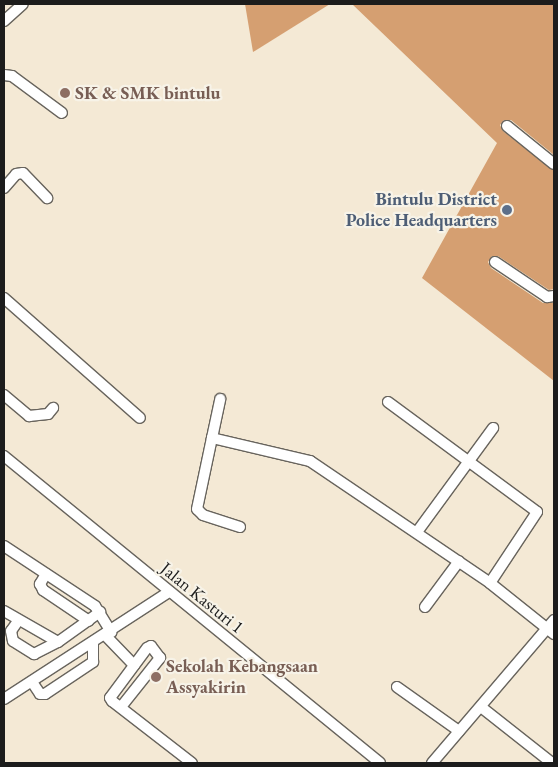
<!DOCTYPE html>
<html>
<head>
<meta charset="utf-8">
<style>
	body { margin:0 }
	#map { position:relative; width:558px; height:767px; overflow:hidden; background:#f4e9d5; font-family:"EB Garamond",serif }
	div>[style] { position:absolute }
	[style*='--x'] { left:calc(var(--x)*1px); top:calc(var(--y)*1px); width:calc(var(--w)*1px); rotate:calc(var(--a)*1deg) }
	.building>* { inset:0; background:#d59f71 }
	.roads { filter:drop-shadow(1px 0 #68645d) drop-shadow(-1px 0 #68645d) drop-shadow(0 1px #68645d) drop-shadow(0 -1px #68645d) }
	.minor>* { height:10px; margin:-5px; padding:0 5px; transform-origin:5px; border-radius:5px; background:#fff }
	.dots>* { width:14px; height:14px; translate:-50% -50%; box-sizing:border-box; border:2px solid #f7f3e8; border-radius:50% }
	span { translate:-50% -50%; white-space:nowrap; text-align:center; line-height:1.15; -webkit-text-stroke:4.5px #f7f3e8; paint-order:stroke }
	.education-label { font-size:18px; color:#785e54; font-weight:700 }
	.left { translate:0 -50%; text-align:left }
	.service-label { font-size:18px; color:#4e5e75; font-weight:700 }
	.right { translate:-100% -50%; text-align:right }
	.street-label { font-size:18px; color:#1c1c1c }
	.frame { position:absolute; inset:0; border:5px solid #1c1c1c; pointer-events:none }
</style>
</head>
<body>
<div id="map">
	<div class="building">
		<i style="clip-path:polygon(245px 4px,330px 4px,253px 52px)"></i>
		<i style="clip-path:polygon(352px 4px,554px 4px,554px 155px,511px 120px,504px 120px,500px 125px,503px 131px,554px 171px,554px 289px,549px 290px,498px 256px,492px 256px,488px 262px,491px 268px,543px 303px,554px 303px,554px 381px,422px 278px,497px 143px)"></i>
	</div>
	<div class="roads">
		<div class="minor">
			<i style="--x:4;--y:21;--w:25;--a:-42"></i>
			<i style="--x:4;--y:75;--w:8;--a:7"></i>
			<i style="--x:12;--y:76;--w:62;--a:36.5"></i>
			<i style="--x:507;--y:126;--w:60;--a:39"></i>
			<i style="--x:4;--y:188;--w:18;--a:-49"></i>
			<i style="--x:16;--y:174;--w:7;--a:-8"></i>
			<i style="--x:23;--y:173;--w:35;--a:46"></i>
			<i style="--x:495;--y:262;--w:63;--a:33.9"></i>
			<i style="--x:547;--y:297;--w:7;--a:-8"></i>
			<i style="--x:4;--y:298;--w:181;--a:41.4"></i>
			<i style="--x:4;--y:395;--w:33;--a:40"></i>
			<i style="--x:29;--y:416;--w:19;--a:-6"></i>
			<i style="--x:48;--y:414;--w:8;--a:-50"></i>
			<i style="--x:388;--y:402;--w:185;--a:36.4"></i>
			<i style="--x:537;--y:512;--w:85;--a:123.5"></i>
			<i style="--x:212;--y:438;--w:40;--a:-78"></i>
			<i style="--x:4;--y:456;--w:485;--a:39.2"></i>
			<i style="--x:240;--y:527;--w:39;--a:-162"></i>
			<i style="--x:203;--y:515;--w:8;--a:-135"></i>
			<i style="--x:197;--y:509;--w:73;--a:-78.1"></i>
			<i style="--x:212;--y:438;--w:101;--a:13.2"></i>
			<i style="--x:310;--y:461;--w:217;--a:34.1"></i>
			<i style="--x:490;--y:583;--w:82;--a:38.6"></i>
			<i style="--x:417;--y:532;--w:129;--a:-53.8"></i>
			<i style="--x:4;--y:546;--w:109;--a:33.4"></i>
			<i style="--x:95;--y:606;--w:31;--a:58"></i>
			<i style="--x:46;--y:574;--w:12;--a:121"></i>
			<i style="--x:40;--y:584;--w:7;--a:63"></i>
			<i style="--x:43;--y:590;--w:55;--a:34"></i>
			<i style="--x:425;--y:607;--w:57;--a:-53.5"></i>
			<i style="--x:4;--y:611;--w:62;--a:29.9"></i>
			<i style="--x:58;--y:642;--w:52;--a:-35.5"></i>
			<i style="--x:18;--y:621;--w:12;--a:125"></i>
			<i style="--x:11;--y:631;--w:10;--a:79"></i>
			<i style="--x:13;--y:641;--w:25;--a:32"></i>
			<i style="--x:34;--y:654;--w:27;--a:-27"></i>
			<i style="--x:105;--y:635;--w:42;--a:46"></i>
			<i style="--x:32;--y:682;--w:14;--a:56"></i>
			<i style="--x:40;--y:694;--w:5;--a:0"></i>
			<i style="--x:45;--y:694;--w:58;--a:-33.7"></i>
			<i style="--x:93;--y:662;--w:19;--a:-90"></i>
			<i style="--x:397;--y:687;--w:76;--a:35.4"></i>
			<i style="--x:4;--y:699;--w:197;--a:-33"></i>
			<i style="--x:121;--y:707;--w:63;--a:-51.5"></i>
			<i style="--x:160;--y:658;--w:15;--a:-127"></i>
			<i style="--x:151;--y:646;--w:4;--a:153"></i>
			<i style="--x:147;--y:648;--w:62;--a:126.5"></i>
			<i style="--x:110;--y:698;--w:4;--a:56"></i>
			<i style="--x:112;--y:701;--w:101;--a:37.8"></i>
			<i style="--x:481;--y:707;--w:90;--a:38.3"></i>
			<i style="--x:432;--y:763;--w:188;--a:-49.5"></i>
		</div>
	</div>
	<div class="dots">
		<i style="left:65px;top:93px;background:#8d6e63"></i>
		<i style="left:507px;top:210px;background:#5c6f8a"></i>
		<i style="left:156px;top:677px;background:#8d6e63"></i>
	</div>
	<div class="education-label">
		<span class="left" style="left:75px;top:93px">SK &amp; SMK bintulu</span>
		<span class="left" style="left:166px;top:677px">Sekolah Kebangsaan<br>Assyakirin</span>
	</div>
	<div class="service-label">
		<span class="right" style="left:497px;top:210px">Bintulu District<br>Police Headquarters</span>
	</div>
	<div class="street-label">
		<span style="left:202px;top:598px;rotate:39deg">Jalan Kasturi 1</span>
	</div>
	<div class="frame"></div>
</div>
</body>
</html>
